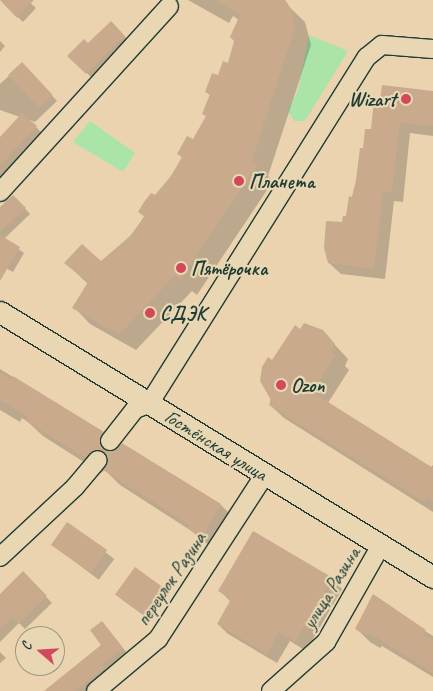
<!DOCTYPE html>
<html>
<head>
<meta charset="utf-8">
<style>
	body { margin:0 }
	#map { position:relative; width:433px; height:691px; overflow:hidden; background:#ebd3b0; font-family:Caveat,sans-serif }
	div>[style] { position:absolute }
	[style*='--x'] { left:calc(var(--x)*1px); top:calc(var(--y)*1px); width:calc(var(--w)*1px); rotate:calc(var(--a)*1deg) }
	.green>* { inset:0; background:#abe4a8 }
	.shadow>* { inset:0; background:#0003; transform-origin:0 0 }
	.building>* { inset:0; background:#c9aa8c; transform-origin:0 0 }
	.roads { filter:drop-shadow(1px 0 #1f3d34) drop-shadow(-1px 0 #1f3d34) drop-shadow(0 1px #1f3d34) drop-shadow(0 -1px #1f3d34) }
	.minor>* { height:18px; margin:-9px; padding:0 9px; transform-origin:9px; border-radius:9px; background:#e9d7b4 }
	.tertiary>* { height:21px; margin:-10.5px; padding:0 10.5px; transform-origin:10.5px; border-radius:10.5px; background:#e9d7b4 }
	.dots>* { width:14px; height:14px; translate:-50% -50%; box-sizing:border-box; border:2px solid #e9d7b4; border-radius:50% }
	span { translate:-50% -50%; white-space:nowrap; text-align:center; line-height:1.15; -webkit-text-stroke:4.5px #e9d7b4; paint-order:stroke }
	.poi-label { font-size:20px; color:#1f3d34; font-weight:700 }
	.right { translate:-100% -50%; text-align:right }
	.left { translate:0 -50%; text-align:left }
	.street-label { font-size:20px; color:#1f3d34 }
	.north { position:absolute; left:15px; top:626px; width:50px; height:50px; box-sizing:border-box; background:#e9d7b4; border:1px solid #989981; border-radius:50%; rotate:289deg; font-size:14px; font-weight:700; line-height:20px; text-align:center; color:#1f3d34 }
	.north::after { content:''; display:block; margin:auto; width:18px; height:22px; background:#d1495b; clip-path:polygon(50% 0,100% 100%,50% 72%,0 100%) }
</style>
</head>
<body>
<div id="map">
	<div class="green">
		<i style="clip-path:polygon(309px 35px,348px 51px,305px 121px,294px 121px,288px 111px,298px 90px)"></i>
		<i style="clip-path:polygon(90px 121px,135px 153px,123px 172px,73px 142px)"></i>
	</div>
	<div class="shadow">
		<i style="clip-path:polygon(6px 0,27px 0,36px 8px,23px 22px,3px 3px)"></i>
		<i style="clip-path:polygon(188px 0,282px 0,305px 22px,311px 45px,268px 176px,273px 181px,197px 295px,192px 291px,136px 350px,90px 324px,74px 307px,88px 284px,66px 263px,101px 263px,131px 236px,183px 158px,178px 154px,193px 141px,207px 117px,204px 114px,211px 96px,206px 92px,229px 65px,239px 20px,233px 16px,229px 23px)"></i>
		<i style="clip-path:polygon(111px 23px,129px 41px,92px 78px,69px 56px,88px 45px)"></i>
		<i style="clip-path:polygon(0 41px,5px 46px,0 52px)"></i>
		<i style="clip-path:polygon(22px 64px,57px 101px,35px 122px,28px 119px,41px 132px,0 179px,0 144px,20px 117px,0 110px,0 84px)"></i>
		<i style="clip-path:polygon(433px 92px,433px 136px,410px 133px,403px 202px,394px 201px,385px 279px,341px 274px,329px 263px,347px 218px,364px 150px,372px 131px)"></i>
		<i style="clip-path:polygon(13px 196px,30px 214px,4px 239px,24px 253px,13px 272px,0 265px,0 208px)"></i>
		<i style="clip-path:polygon(300px 330px,322px 331px,348px 359px,345px 366px,349px 370px,328px 403px,430px 468px,433px 465px,433px 512px,284px 418px,270px 405px,273px 362px)"></i>
		<i style="clip-path:polygon(0 369px,103px 433px,118px 448px,122px 444px,221px 505px,236px 520px,218px 552px,190px 530px,120px 485px,105px 470px,101px 473px,43px 436px,28px 422px,22px 418px,20px 422px,0 410px)"></i>
		<i style="left:68px;top:524px;width:58px;height:26px;rotate:37deg"></i>
		<i style="clip-path:polygon(23px 573px,52px 603px,25px 629px,19px 623px,0 642px,0 596px)"></i>
		<i style="clip-path:polygon(332px 579px,342px 589px,306px 651px,290px 641px,277px 663px,228px 634px,218px 624px,231px 602px,220px 591px)"></i>
		<i style="clip-path:polygon(162px 588px,167px 594px,149px 619px,123px 600px)"></i>
		<i style="clip-path:polygon(396px 613px,433px 636px,433px 677px,382px 646px,380px 648px,370px 642px,357px 629px)"></i>
		<i style="clip-path:polygon(107px 628px,127px 653px,106px 670px,109px 674px,88px 691px,46px 691px,103px 645px)"></i>
		<i style="clip-path:polygon(0 652px,6px 658px,0 663px)"></i>
	</div>
	<div class="building">
		<i style="clip-path:polygon(0 0,34px 0,17px 18px)"></i>
		<i style="clip-path:polygon(216px 0,285px 0,292px 10px,295px 28px,252px 160px,258px 164px,180px 279px,175px 275px,119px 335px,72px 308px,88px 282px,64px 263px,82px 244px,101px 261px,130px 236px,145px 217px,138px 212px,144px 202px,151px 193px,155px 195px,171px 176px,182px 157px,177px 154px,187px 136px,193px 139px,206px 116px,202px 114px,210px 94px,205px 92px,212px 73px,218px 75px,223px 61px,228px 63px,234px 41px,230px 37px,240px 15px)"></i>
		<i style="clip-path:polygon(111px 21px,125px 36px,86px 74px,67px 56px,84px 39px,88px 43px)"></i>
		<i style="left:22px;top:62px;width:45px;height:19px;rotate:47deg"></i>
		<i style="clip-path:polygon(382px 85px,433px 91px,433px 126px,400px 123px,392px 192px,383px 191px,374px 269px,328px 263px,324px 248px,326px 221px,342px 222px,343px 216px,346px 216px,349px 196px,352px 197px,356px 180px,360px 148px,363px 148px,365px 129px,371px 129px,374px 101px,380px 101px)"></i>
		<i style="clip-path:polygon(22px 113px,37px 126px,0 166px,0 137px)"></i>
		<i style="clip-path:polygon(13px 195px,26px 208px,0 232px,0 207px)"></i>
		<i style="clip-path:polygon(0 235px,20px 247px,0 281px)"></i>
		<i style="clip-path:polygon(304px 323px,323px 330px,335px 344px,331px 352px,336px 355px,312px 392px,433px 468px,433px 502px,426px 498px,424px 502px,269px 405px,271px 400px,260px 381px,262px 367px,268px 357px,272px 360px,295px 325px,300px 329px)"></i>
		<i style="clip-path:polygon(0 373px,10px 379px,13px 376px,104px 432px,99px 440px,104px 450px,114px 451px,122px 443px,221px 504px,202px 538px,187px 528px,189px 525px,103px 470px,108px 461px,104px 452px,94px 450px,85px 458px,26px 421px,28px 417px,0 400px)"></i>
		<i style="left:67px;top:522px;width:49px;height:28px;rotate:35deg"></i>
		<i style="clip-path:polygon(253px 531px,333px 578px,295px 642px,279px 632px,267px 654px,217px 624px,231px 599px,218px 591px)"></i>
		<i style="left:135px;top:567px;width:34px;height:34px;rotate:36deg"></i>
		<i style="clip-path:polygon(23px 571px,47px 596px,18px 624px,13px 616px,0 630px,0 594px)"></i>
		<i style="clip-path:polygon(373px 594px,426px 630px,423px 635px,433px 640px,433px 673px,369px 633px,367px 636px,355px 629px)"></i>
		<i style="clip-path:polygon(102px 621px,123px 648px,102px 664px,105px 668px,75px 691px,44px 691px,101px 645px,90px 630px)"></i>
	</div>
	<div class="roads">
		<div class="minor">
			<i style="--x:0;--y:192;--w:251;--a:-47.7"></i>
			<i style="--x:110;--y:441;--w:41;--a:-52"></i>
			<i style="--x:135;--y:409;--w:15;--a:-20"></i>
			<i style="--x:149;--y:404;--w:410;--a:-57.9"></i>
			<i style="--x:367;--y:57;--w:19;--a:-39"></i>
			<i style="--x:382;--y:45;--w:51;--a:4.5"></i>
			<i style="--x:0;--y:557;--w:103;--a:-43"></i>
			<i style="--x:75;--y:487;--w:35;--a:-50"></i>
			<i style="--x:96;--y:691;--w:81;--a:-40"></i>
			<i style="--x:158;--y:639;--w:194;--a:-57"></i>
			<i style="--x:271;--y:691;--w:74;--a:-41.7"></i>
			<i style="--x:326;--y:642;--w:112;--a:-60.4"></i>
		</div>
		<div class="tertiary">
			<i style="--x:0;--y:312;--w:508;--a:31.47"></i>
		</div>
	</div>
	<div class="dots">
		<i style="left:406px;top:99px;background:#d1495b"></i>
		<i style="left:239px;top:181px;background:#d1495b"></i>
		<i style="left:181px;top:268px;background:#d1495b"></i>
		<i style="left:150px;top:313px;background:#d1495b"></i>
		<i style="left:281px;top:385px;background:#d1495b"></i>
	</div>
	<div class="poi-label">
		<span class="right" style="left:396px;top:99px">Wizart</span>
		<span class="left" style="left:249px;top:181px">Планета</span>
		<span class="left" style="left:191px;top:268px">Пятёрочка</span>
		<span class="left" style="left:160px;top:313px">СДЭК</span>
		<span class="left" style="left:291px;top:385px">Ozon</span>
	</div>
	<div class="street-label">
		<span style="left:216px;top:445px;rotate:32deg">Гостёнская улица</span>
		<span style="left:171px;top:579px;rotate:-56deg">переулок Разина</span>
		<span style="left:331px;top:588px;rotate:-59deg">улица Разина</span>
	</div>
	<div class="north">С</div>
</div>
</body>
</html>
